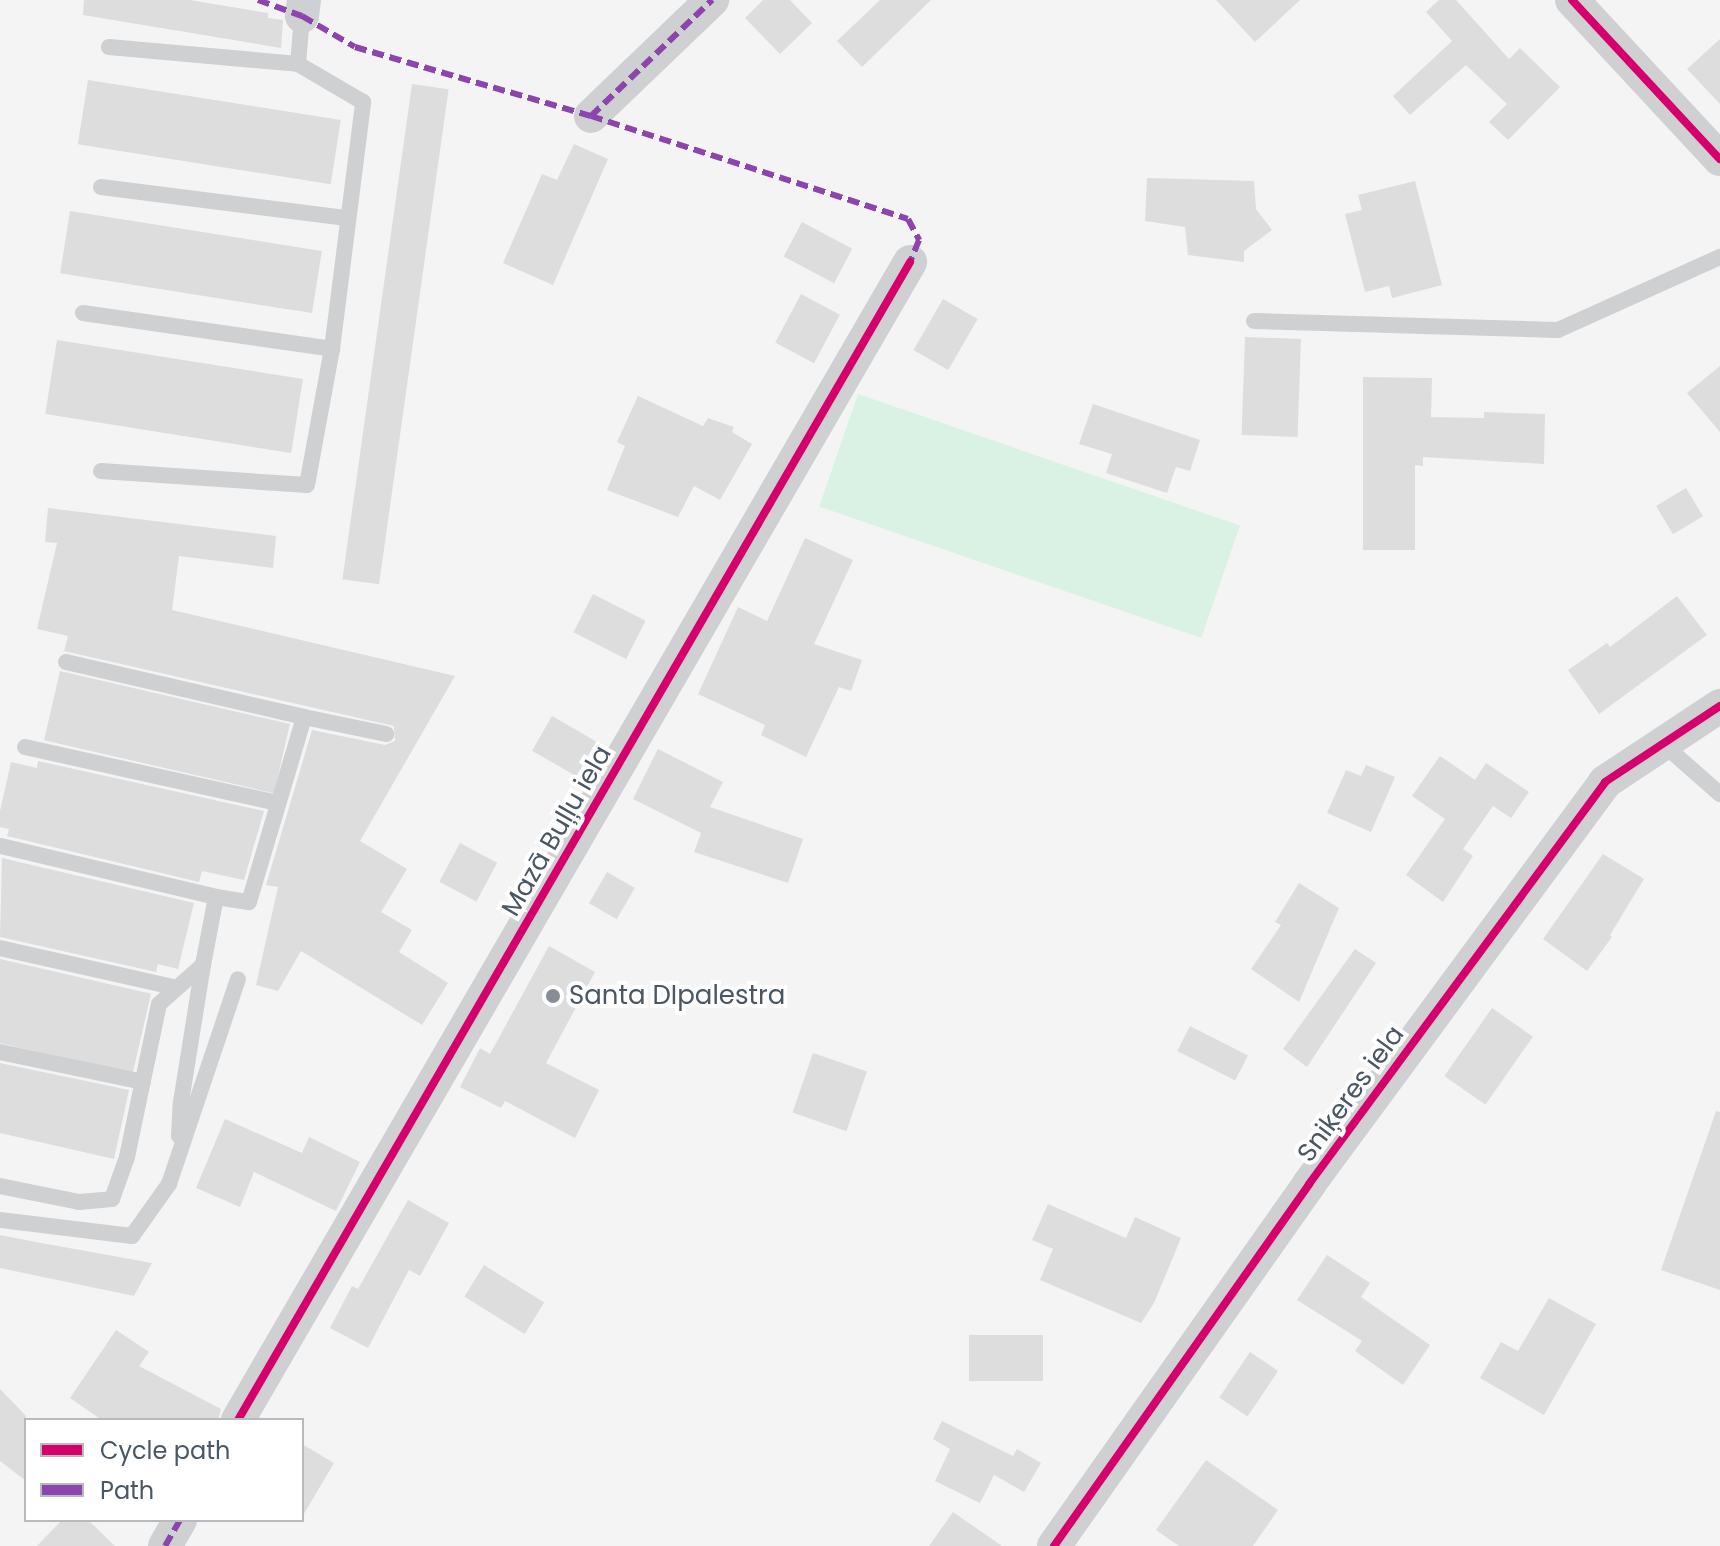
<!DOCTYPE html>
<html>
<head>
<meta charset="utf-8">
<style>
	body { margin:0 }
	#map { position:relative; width:1720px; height:1546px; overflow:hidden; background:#f4f4f4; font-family:Poppins,sans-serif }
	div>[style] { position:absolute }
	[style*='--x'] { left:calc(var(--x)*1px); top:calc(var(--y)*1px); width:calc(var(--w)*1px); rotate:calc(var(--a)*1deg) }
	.green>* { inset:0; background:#d9f2e3; transform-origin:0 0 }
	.building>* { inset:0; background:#ddddde; transform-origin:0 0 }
	.lane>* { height:16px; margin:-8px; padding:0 8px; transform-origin:8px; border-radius:8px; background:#ced0d2 }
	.street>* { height:34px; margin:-17px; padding:0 17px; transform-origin:17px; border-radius:17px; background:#ced0d2 }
	.quiet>* { height:6px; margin-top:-3px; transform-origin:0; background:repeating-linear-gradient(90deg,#8e44ad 0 12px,transparent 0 18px) }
	.cycleway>* { height:8px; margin:-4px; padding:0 4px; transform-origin:4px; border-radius:4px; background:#d6006c }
	.dots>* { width:22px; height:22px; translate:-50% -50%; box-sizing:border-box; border:4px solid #fff; border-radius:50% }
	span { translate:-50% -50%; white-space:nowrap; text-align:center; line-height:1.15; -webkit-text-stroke:8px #fff; paint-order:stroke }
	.street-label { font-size:26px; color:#4a5661 }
	.poi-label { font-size:26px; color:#4a5661 }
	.left { translate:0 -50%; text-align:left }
	.legend { position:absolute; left:24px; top:1418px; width:280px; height:104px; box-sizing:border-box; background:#fff; border:2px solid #b7bbc0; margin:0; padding:10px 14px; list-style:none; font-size:24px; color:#4a5661 }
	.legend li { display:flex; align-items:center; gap:16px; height:40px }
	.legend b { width:40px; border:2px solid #b7bbc0 }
</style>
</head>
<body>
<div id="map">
	<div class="green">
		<i style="left:858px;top:394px;width:404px;height:119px;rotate:19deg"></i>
	</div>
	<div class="building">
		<i style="clip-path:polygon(84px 0,190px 0,268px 13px,268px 18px,283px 20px,281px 48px,83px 15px)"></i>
		<i style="clip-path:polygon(763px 0,790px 0,812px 23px,780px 54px,745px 18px)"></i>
		<i style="clip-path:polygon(880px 0,931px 0,862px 67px,837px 41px)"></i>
		<i style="clip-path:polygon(1216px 0,1300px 0,1255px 42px)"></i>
		<i style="clip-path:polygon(1439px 0,1456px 0,1509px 59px,1520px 48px,1560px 87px,1508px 140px,1489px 122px,1507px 104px,1466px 65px,1410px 115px,1393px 96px,1452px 41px,1426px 12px)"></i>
		<i style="clip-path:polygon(1720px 39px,1720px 104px,1687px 69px)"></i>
		<i style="left:88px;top:80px;width:256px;height:65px;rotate:9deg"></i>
		<i style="left:412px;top:84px;width:37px;height:500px;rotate:8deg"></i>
		<i style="clip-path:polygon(574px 144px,608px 159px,553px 285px,503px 263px,542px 174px,557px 180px)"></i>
		<i style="clip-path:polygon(1147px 178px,1254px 181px,1256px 209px,1272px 230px,1244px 251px,1244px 262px,1188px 255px,1185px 227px,1145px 221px)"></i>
		<i style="clip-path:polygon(1415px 181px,1442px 285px,1392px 298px,1389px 286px,1365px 292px,1345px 214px,1362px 210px,1358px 195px)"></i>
		<i style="left:70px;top:211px;width:255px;height:63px;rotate:9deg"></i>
		<i style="left:802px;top:222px;width:57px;height:39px;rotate:28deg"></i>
		<i style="left:801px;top:294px;width:44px;height:55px;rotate:28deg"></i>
		<i style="left:943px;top:299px;width:40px;height:59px;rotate:30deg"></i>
		<i style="left:1245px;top:337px;width:56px;height:98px;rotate:2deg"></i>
		<i style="left:57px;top:340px;width:249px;height:75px;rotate:9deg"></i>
		<i style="clip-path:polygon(1720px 366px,1720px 432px,1687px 393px)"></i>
		<i style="clip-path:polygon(1363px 377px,1432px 378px,1431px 417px,1484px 418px,1484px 412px,1545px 414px,1544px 464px,1423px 457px,1423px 466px,1415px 465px,1415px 550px,1363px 550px)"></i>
		<i style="clip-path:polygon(638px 396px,703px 426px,708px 418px,734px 427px,732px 432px,752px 444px,720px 500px,694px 486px,678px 517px,607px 490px,625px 446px,617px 442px)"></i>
		<i style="clip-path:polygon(1093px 404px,1200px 440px,1190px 471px,1176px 467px,1167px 493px,1106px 473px,1112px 454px,1079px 444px)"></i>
		<i style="left:1686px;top:488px;width:33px;height:35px;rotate:59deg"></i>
		<i style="clip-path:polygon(48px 508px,276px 536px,273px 568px,179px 556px,172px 610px,455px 676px,360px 841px,407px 869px,381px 912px,412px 930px,399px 952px,448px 983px,422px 1025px,301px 951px,278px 991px,256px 985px,278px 887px,266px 885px,312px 730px,385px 745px,395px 741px,394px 726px,64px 651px,68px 636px,37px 629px,57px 543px,45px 542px)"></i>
		<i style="clip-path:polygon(805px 538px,853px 560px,814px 644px,862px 660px,851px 691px,839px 687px,806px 757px,761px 735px,765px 725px,698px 694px,738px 607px,767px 621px)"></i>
		<i style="left:593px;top:594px;width:59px;height:43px;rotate:27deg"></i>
		<i style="clip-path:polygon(1677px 596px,1707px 635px,1599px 714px,1568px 670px,1607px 643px,1610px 647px)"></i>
		<i style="left:60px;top:671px;width:236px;height:71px;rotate:13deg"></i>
		<i style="left:552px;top:716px;width:51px;height:40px;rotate:30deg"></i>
		<i style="clip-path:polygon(658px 749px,723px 782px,710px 807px,803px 839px,788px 883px,694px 852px,701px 833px,633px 799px)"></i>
		<i style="clip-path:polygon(1440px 756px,1475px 780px,1486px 763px,1529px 792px,1511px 818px,1493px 806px,1463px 849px,1473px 856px,1443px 902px,1406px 875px,1445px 819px,1412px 796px)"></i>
		<i style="clip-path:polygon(38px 761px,264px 811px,244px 880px,202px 871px,199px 882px,7px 836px,9px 829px,0 827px,0 811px,11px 762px,37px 768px)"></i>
		<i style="clip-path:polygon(1366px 765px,1395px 777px,1371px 832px,1327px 813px,1346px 770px,1361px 776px)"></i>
		<i style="left:460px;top:843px;width:42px;height:44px;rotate:28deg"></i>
		<i style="clip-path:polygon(1603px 854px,1644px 879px,1610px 935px,1612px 937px,1587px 971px,1543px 939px)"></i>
		<i style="clip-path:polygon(2px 858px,194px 903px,178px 969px,158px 964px,156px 972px,0 937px)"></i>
		<i style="left:607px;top:872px;width:32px;height:36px;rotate:30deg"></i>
		<i style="clip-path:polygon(1299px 883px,1339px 908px,1299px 1002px,1251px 969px,1281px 925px,1275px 922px)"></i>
		<i style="clip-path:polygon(549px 946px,595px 972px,546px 1063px,599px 1090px,575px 1138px,505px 1101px,501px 1108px,460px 1087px,480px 1048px,490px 1054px)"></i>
		<i style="clip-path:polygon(1355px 949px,1376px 963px,1307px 1067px,1283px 1049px)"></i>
		<i style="left:0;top:959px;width:155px;height:82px;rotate:13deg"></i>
		<i style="left:1492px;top:1008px;width:50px;height:83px;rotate:35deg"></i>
		<i style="left:1190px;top:1026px;width:65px;height:28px;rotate:27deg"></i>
		<i style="left:813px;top:1053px;width:57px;height:63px;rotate:19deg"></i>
		<i style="clip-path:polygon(0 1063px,129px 1090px,114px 1159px,0 1133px)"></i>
		<i style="clip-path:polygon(1716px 1111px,1720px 1112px,1720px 1290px,1661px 1270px)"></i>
		<i style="clip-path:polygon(225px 1119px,302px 1153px,309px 1137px,360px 1162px,336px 1211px,254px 1172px,240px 1207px,196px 1188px)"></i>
		<i style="clip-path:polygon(408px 1200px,449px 1223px,420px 1276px,409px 1270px,368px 1348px,330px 1328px,352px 1286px,358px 1289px)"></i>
		<i style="clip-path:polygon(1048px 1204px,1126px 1238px,1135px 1217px,1181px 1238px,1154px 1303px,1141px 1323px,1040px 1280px,1053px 1249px,1032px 1240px)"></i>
		<i style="clip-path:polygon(0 1235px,36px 1242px,152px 1263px,134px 1296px,0 1268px)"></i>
		<i style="clip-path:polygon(1327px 1255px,1370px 1283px,1361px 1297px,1430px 1345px,1403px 1385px,1355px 1351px,1362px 1341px,1297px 1300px)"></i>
		<i style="left:484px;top:1265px;width:71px;height:37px;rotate:32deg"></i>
		<i style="clip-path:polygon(1549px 1298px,1596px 1324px,1544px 1415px,1480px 1378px,1501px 1342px,1518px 1351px)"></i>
		<i style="clip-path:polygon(116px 1330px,149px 1352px,139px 1366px,221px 1409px,218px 1420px,102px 1420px,70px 1398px)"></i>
		<i style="left:1043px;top:1335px;width:46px;height:74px;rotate:90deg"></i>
		<i style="left:1250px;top:1352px;width:34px;height:55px;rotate:34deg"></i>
		<i style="clip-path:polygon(0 1389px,26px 1416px,26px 1481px,0 1461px)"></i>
		<i style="clip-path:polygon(942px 1421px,1013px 1456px,1017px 1449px,1041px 1463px,1024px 1492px,994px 1475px,980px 1503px,935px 1481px,950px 1449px,933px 1439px)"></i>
		<i style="clip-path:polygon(302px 1444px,334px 1463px,302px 1517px)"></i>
		<i style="clip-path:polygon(1206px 1460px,1278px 1510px,1253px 1546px,1179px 1546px,1156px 1530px)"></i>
		<i style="clip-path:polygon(953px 1512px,1002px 1546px,929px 1546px)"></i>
		<i style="clip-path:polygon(62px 1520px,88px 1520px,115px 1546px,37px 1546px)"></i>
	</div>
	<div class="lane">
		<i style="--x:109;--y:47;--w:190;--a:5.1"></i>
		<i style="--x:101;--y:187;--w:248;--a:7.2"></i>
		<i style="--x:83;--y:313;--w:252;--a:8.2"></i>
		<i style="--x:1254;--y:321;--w:304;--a:1.7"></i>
		<i style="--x:1558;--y:330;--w:178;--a:-24.3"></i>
		<i style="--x:101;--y:471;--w:206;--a:3.9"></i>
		<i style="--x:307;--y:485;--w:138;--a:-79.6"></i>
		<i style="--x:332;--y:349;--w:249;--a:-82.8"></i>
		<i style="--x:363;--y:102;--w:75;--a:-149.7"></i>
		<i style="--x:298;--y:64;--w:48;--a:-85.2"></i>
		<i style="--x:66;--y:662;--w:244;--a:13"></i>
		<i style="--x:1663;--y:744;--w:76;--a:41.3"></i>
		<i style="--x:25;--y:747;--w:258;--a:12.5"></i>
		<i style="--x:1;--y:846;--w:221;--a:13.3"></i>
		<i style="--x:0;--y:948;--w:181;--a:12.7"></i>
		<i style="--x:0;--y:1052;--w:146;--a:11.8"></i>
		<i style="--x:179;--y:1136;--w:34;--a:-87"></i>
		<i style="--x:181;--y:1102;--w:139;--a:-80.9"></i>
		<i style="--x:0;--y:1186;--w:81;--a:11.4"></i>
		<i style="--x:79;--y:1202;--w:33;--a:-5"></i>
		<i style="--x:112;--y:1199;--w:45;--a:-70.3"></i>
		<i style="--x:127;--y:1157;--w:156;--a:-78.2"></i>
		<i style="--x:159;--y:1004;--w:59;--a:-41.6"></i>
		<i style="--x:203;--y:965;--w:69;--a:-79.2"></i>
		<i style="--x:216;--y:897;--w:33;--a:9"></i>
		<i style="--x:249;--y:902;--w:193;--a:-73.4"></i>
		<i style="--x:304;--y:717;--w:84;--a:11.7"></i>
		<i style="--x:0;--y:1220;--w:133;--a:6.9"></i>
		<i style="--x:132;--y:1236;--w:64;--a:-54.6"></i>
		<i style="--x:169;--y:1184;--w:216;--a:-71.4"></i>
	</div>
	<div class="street">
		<i style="--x:1572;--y:0;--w:217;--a:47.1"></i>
		<i style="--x:302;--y:16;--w:16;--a:-83"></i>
		<i style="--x:591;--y:116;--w:168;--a:-43.8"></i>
		<i style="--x:238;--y:1420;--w:1339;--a:-59.87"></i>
		<i style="--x:165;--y:1546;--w:30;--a:-60"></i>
		<i style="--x:1054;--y:1546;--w:443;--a:-54.8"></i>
		<i style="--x:1309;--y:1184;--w:499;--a:-53.6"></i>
		<i style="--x:1605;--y:782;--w:138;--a:-33.5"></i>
	</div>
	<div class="quiet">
		<i style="--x:258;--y:0;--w:47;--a:20"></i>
		<i style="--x:302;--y:16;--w:61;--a:30.3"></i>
		<i style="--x:355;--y:47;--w:246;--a:16.3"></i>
		<i style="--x:591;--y:116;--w:333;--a:18"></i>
		<i style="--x:908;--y:219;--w:24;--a:62"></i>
		<i style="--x:919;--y:240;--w:24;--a:112"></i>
		<i style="--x:591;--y:116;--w:168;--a:-43.8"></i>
		<i style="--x:165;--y:1546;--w:30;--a:-60"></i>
	</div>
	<div class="cycleway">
		<i style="--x:1572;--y:0;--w:217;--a:47.1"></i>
		<i style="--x:238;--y:1420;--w:1339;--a:-59.87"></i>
		<i style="--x:1054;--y:1546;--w:443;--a:-54.8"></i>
		<i style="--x:1309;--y:1184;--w:499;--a:-53.6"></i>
		<i style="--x:1605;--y:782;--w:138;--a:-33.5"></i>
	</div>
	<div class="dots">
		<i style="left:553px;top:996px;background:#868d94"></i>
	</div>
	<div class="street-label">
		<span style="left:557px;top:831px;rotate:-60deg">Mazā Buļļu iela</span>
		<span style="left:1351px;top:1094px;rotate:-54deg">Sniķeres iela</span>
	</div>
	<div class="poi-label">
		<span class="left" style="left:569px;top:996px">Santa DIpalestra</span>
	</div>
	<ul class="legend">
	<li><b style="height:10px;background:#d6006c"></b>Cycle path</li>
	<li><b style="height:10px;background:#8e44ad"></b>Path</li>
	</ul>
</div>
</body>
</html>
